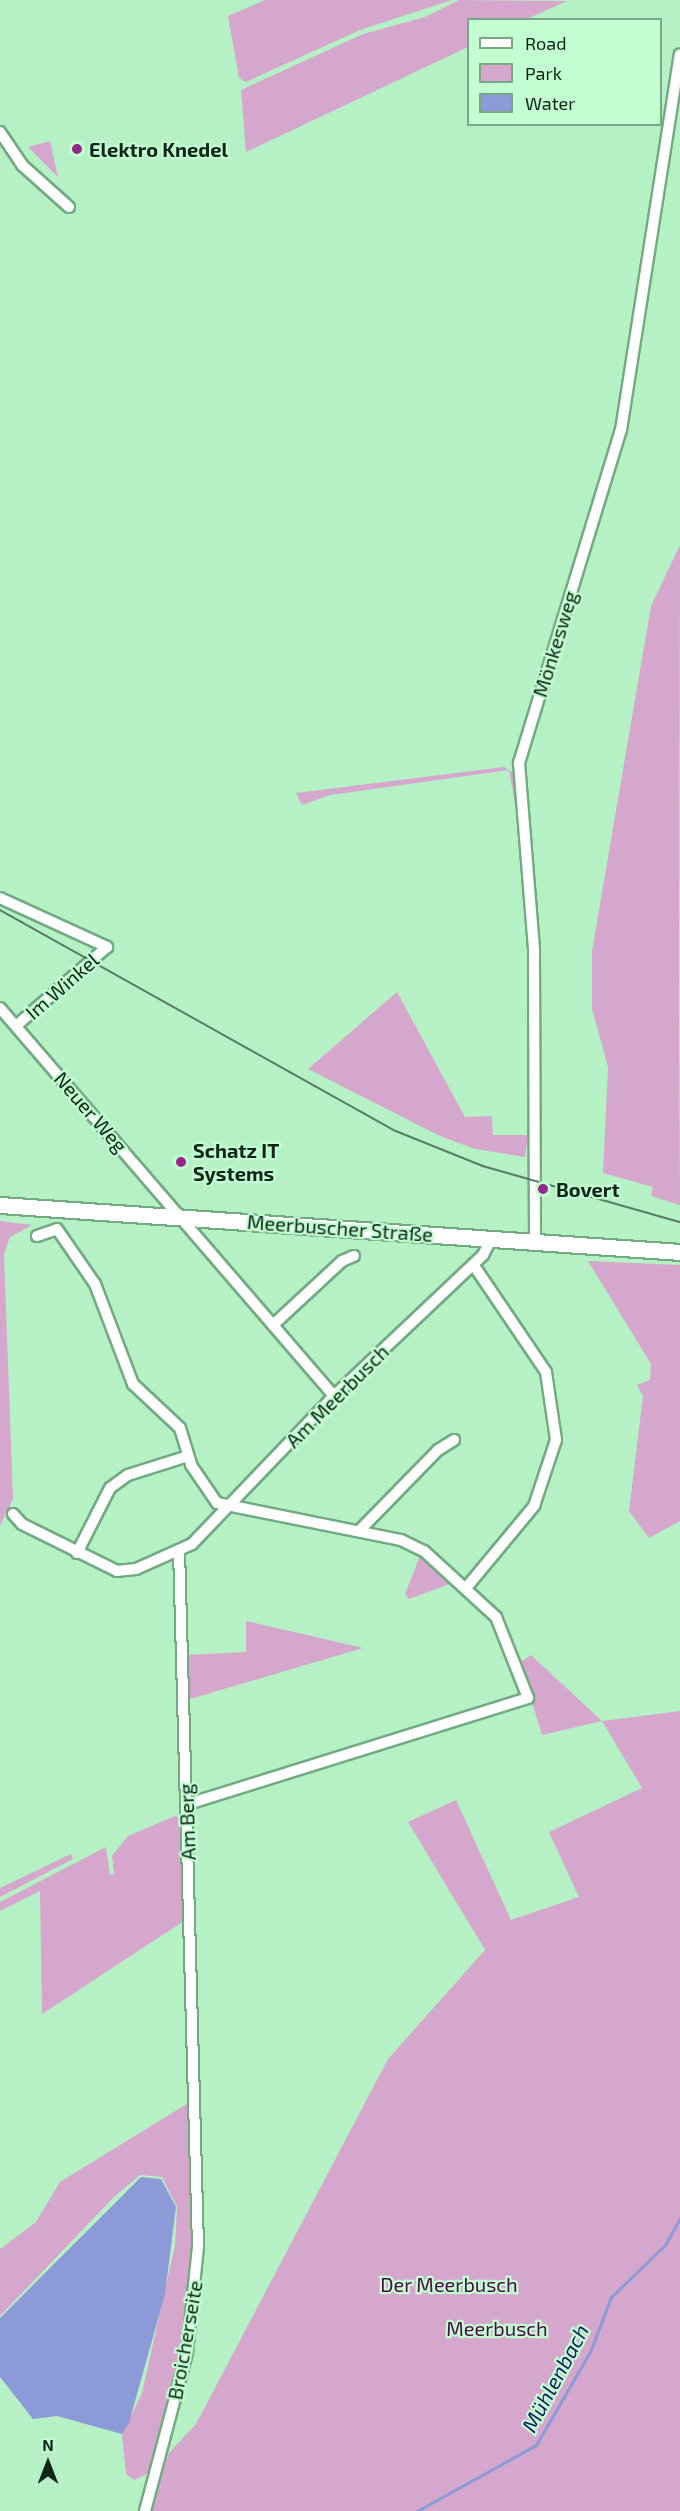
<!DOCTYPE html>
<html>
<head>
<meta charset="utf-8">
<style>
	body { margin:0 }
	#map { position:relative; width:680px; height:2511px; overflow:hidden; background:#b5f1c5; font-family:"Exo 2",sans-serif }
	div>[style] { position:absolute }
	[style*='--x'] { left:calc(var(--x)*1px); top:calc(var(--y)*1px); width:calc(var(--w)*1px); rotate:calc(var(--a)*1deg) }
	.green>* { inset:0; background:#d6a7cd }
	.water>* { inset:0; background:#8c9bd7 }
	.stream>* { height:3px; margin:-1.5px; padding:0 1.5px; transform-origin:1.5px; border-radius:1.5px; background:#8c9bd7 }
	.roads { filter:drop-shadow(2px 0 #72ab82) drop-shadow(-2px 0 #72ab82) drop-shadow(0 2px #72ab82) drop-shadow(0 -2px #72ab82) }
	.minor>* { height:10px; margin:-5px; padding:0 5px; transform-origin:5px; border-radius:5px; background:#fff }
	.secondary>* { height:15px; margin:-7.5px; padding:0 7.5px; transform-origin:7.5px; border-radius:7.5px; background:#fff }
	.tram>* { height:1.5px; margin:-0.75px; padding:0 0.75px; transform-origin:0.75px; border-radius:0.75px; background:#577d62 }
	.dots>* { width:16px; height:16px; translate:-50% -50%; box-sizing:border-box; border:3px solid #c2fed2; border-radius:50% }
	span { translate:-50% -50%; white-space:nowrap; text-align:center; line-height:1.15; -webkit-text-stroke:4.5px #c2fed2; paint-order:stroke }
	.poi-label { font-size:20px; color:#0f2617; font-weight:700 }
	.left { translate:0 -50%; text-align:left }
	.street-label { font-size:20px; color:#0f2617 }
	.park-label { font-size:20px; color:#4d0a46 }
	.water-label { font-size:21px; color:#1a2065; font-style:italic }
	.legend { position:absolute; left:467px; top:18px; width:195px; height:108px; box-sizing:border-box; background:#c2fed2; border:2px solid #7aa887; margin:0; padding:8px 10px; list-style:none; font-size:18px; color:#0f2617 }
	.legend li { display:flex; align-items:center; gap:12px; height:30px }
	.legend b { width:30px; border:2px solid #7aa887 }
	.north { position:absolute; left:18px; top:2433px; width:60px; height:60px; -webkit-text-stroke:4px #c2fed2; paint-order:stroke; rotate:0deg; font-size:16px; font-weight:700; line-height:24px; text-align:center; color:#0f2617 }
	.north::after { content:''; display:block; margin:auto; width:21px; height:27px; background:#0f2617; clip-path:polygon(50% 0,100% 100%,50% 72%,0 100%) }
</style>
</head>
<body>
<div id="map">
	<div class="green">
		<i style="clip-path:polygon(265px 0,452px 0,360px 30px,246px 82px,239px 78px,228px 16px)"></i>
		<i style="clip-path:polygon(459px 0,567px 1px,527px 19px,468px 20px,468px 47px,246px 152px,241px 90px,363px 34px,425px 17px)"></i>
		<i style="clip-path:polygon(50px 141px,58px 177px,28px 147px)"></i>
		<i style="clip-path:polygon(680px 545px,679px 1006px,680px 1205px,651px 1196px,653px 1187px,603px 1173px,608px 1067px,592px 1009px,592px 951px,651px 606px)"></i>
		<i style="clip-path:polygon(504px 767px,517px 775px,526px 867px,509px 770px,330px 795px,302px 805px,296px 793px)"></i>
		<i style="clip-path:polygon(397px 992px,465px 1117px,492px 1116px,493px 1135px,527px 1135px,531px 1116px,525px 1157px,475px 1149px,440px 1136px,308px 1069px)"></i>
		<i style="clip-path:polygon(0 1221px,32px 1225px,10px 1237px,4px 1254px,13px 1499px,0 1526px)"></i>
		<i style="clip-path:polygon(588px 1261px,680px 1265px,680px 1521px,649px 1538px,629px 1511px,643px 1396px,637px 1385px,650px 1380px,651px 1364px)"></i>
		<i style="clip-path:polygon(420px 1556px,455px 1582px,409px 1599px,405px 1594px)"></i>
		<i style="clip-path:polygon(246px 1621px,363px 1648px,187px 1700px,185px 1655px,246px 1652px)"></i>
		<i style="clip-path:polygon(531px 1655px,602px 1721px,680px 1711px,680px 2511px,148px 2511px,169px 2453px,196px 2424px,388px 2059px,485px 1950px,408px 1822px,456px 1800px,511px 1920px,579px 1897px,549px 1832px,642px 1788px,602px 1721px,542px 1735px,520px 1662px)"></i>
		<i style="clip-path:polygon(175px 1816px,183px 1820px,187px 1919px,42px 2014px,40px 1891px,0 1911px,0 1902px,106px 1847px,110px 1875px,114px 1874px,112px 1856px,128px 1836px)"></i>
		<i style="clip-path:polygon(71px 1854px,73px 1859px,0 1897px,0 1888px)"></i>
		<i style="clip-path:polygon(190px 2102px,195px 2248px,182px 2353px,151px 2472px,134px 2480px,126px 2474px,122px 2435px,142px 2393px,175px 2245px,177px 2207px,162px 2177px,140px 2175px,114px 2197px,0 2316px,0 2249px,36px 2222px,60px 2182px)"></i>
	</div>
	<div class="water">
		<i style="clip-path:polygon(141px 2177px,161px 2179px,176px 2207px,165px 2294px,129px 2423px,122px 2434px,57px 2416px,33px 2419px,0 2377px,0 2318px)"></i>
	</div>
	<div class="stream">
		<i style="--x:417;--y:2511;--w:136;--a:-29"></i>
		<i style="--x:536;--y:2445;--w:108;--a:-59.9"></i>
		<i style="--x:590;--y:2352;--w:59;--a:-69.1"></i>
		<i style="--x:611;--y:2297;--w:75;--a:-43.9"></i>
		<i style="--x:665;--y:2245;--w:31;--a:-61"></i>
	</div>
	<div class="roads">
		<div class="minor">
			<i style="--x:0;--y:132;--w:40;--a:56"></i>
			<i style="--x:22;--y:165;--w:63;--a:41.8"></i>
			<i style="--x:0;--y:898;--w:118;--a:24.6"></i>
			<i style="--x:107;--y:947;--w:119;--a:139.1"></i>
			<i style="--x:0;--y:1008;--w:512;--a:49.28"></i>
			<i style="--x:37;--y:1236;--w:21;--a:-19"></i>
			<i style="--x:57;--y:1229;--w:67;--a:55.4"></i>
			<i style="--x:95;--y:1284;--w:107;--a:69.2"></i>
			<i style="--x:133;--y:1384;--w:64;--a:43.1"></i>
			<i style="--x:180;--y:1428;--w:39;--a:73"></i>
			<i style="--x:191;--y:1465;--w:46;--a:55.6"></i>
			<i style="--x:217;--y:1503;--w:188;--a:11.4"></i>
			<i style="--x:401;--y:1540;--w:25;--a:26"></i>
			<i style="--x:424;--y:1551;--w:98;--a:42.5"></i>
			<i style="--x:496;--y:1617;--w:87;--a:68.4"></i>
			<i style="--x:528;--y:1698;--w:357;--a:162.7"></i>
			<i style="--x:535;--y:1242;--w:293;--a:-90.2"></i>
			<i style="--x:534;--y:949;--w:187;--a:-94.6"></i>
			<i style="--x:519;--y:763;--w:348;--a:-73"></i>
			<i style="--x:621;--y:430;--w:380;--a:-81.1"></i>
			<i style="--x:273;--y:1325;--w:94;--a:-42.8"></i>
			<i style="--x:342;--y:1261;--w:13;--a:-23"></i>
			<i style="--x:13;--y:1514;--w:13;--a:48"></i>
			<i style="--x:22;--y:1524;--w:106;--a:26.3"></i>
			<i style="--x:117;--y:1571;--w:19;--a:-6"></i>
			<i style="--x:136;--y:1569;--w:61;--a:-24.1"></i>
			<i style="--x:192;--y:1544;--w:205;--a:-46.2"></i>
			<i style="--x:334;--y:1396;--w:205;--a:-43.4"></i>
			<i style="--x:483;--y:1255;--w:18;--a:-63"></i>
			<i style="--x:359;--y:1531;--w:113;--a:-45.7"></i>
			<i style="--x:438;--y:1450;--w:19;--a:-32"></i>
			<i style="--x:77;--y:1553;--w:73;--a:-63.1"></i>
			<i style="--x:110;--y:1488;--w:22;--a:-36"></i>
			<i style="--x:128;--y:1475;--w:63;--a:-17.6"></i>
			<i style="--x:466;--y:1588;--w:107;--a:-50.3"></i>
			<i style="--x:534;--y:1506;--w:70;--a:-71.6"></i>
			<i style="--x:556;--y:1440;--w:69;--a:-98.4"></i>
			<i style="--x:546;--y:1372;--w:130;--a:-124.1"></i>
			<i style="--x:145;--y:2511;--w:163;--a:-75.1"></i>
			<i style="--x:187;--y:2353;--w:107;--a:-84.1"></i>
			<i style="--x:198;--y:2247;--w:697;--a:-91.56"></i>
		</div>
		<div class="secondary">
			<i style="--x:0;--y:1205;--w:682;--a:3.95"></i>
		</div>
	</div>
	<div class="tram">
		<i style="--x:0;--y:910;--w:453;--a:29.2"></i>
		<i style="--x:396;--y:1131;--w:94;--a:21.9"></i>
		<i style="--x:483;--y:1166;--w:205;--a:15.9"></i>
	</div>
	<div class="dots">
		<i style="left:77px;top:149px;background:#952889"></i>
		<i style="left:181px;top:1162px;background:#952889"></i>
		<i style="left:543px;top:1189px;background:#952889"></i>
	</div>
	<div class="poi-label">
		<span class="left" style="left:89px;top:149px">Elektro Knedel</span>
		<span class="left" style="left:193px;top:1162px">Schatz IT<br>Systems</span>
		<span class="left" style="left:556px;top:1189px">Bovert</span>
	</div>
	<div class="street-label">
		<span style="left:555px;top:644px;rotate:-73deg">Mönkesweg</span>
		<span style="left:62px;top:986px;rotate:-41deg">Im Winkel</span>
		<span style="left:91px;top:1112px;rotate:49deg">Neuer Weg</span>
		<span style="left:340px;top:1228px;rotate:4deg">Meerbuscher Straße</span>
		<span style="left:337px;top:1396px;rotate:-45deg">Am Meerbusch</span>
		<span style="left:187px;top:1822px;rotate:-92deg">Am Berg</span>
		<span style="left:185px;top:2340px;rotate:-80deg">Broicherseite</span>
	</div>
	<div class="park-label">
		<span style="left:449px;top:2284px">Der Meerbusch</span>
		<span style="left:497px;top:2328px">Meerbusch</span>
	</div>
	<div class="water-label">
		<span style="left:555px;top:2378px;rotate:-62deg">Mühlenbach</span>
	</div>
	<ul class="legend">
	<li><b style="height:8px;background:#fff"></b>Road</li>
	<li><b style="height:16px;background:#d6a7cd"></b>Park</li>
	<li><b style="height:16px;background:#8c9bd7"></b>Water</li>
	</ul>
	<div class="north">N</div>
</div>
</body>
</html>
